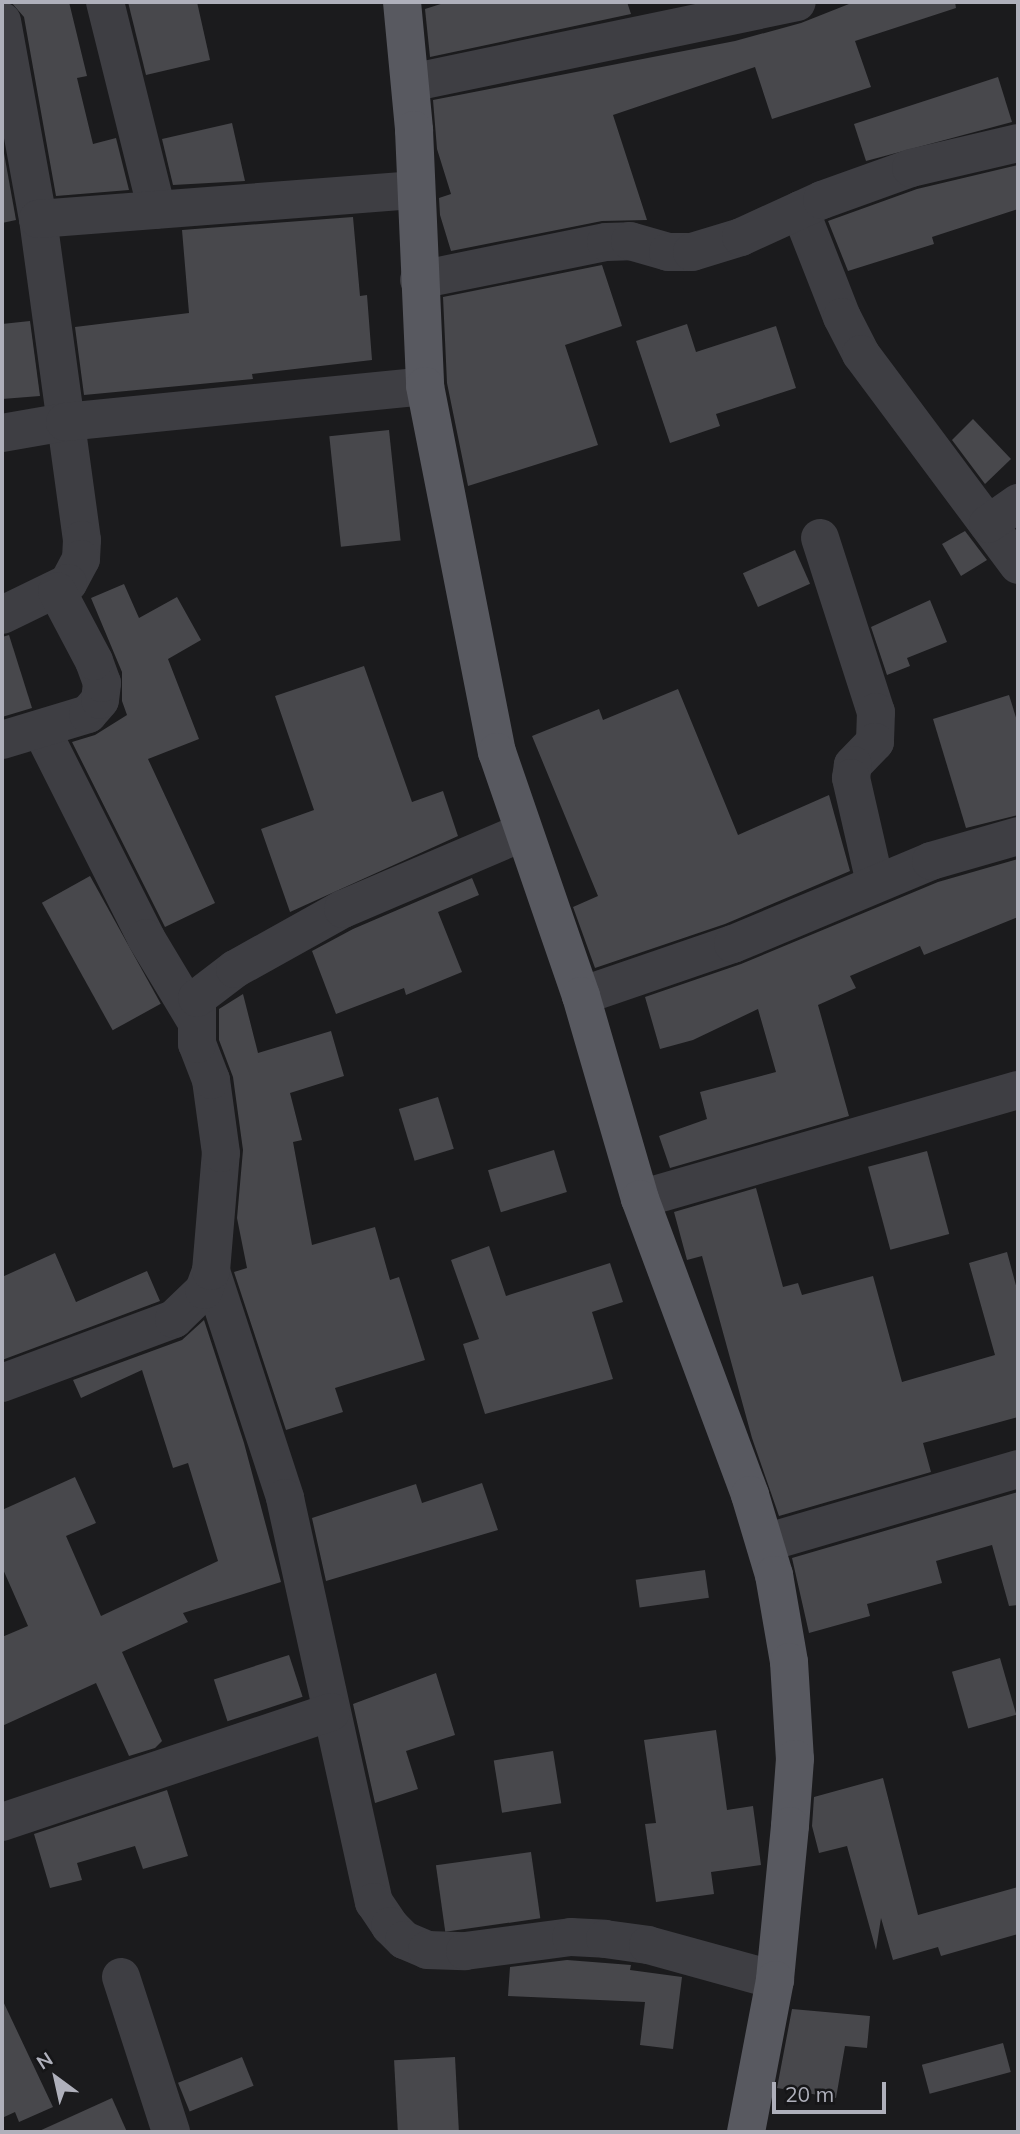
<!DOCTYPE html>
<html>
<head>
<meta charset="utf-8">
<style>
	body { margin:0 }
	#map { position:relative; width:1020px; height:2134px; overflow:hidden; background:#1b1b1d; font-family:Mulish,sans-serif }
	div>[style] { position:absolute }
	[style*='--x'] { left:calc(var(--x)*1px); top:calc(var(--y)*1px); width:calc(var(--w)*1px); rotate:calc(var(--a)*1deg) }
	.building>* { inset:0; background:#48484c; transform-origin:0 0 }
	.minor>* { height:38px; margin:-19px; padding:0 19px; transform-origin:19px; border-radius:19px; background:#3e3e43 }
	.major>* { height:38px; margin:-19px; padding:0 19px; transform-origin:19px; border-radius:19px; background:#585960 }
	span { translate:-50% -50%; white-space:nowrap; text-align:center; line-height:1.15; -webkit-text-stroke:7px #161618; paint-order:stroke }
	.frame { position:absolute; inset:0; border:4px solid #afb0bb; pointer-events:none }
	.north { position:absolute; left:21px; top:2043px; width:70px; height:70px; -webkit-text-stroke:5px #161618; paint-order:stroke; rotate:327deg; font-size:19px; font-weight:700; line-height:28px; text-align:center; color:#afb0bb }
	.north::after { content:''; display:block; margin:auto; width:24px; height:32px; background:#afb0bb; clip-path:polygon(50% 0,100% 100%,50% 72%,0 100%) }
	.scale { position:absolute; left:772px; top:2082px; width:114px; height:32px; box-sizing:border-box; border:4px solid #afb0bb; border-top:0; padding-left:9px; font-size:21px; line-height:24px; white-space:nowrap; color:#afb0bb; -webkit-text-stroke:5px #161618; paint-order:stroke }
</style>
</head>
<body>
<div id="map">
	<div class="building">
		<i style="clip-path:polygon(11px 2px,69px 2px,87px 76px,77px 78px,93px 144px,116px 138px,129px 190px,56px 196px,24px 17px)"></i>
		<i style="clip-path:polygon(128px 2px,197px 2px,210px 60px,146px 75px)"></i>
		<i style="clip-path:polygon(447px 2px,627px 2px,631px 14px,430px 57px,425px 9px)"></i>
		<i style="clip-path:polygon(854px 2px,955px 2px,956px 8px,855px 41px,871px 87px,772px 119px,755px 67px,613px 115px,647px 220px,602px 221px,451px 251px,440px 215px,439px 198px,451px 194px,437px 149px,433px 100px,735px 41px,801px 23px)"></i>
		<i style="clip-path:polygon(998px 77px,1012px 122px,866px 161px,854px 124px)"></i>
		<i style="clip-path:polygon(232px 123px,245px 181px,173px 185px,162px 139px)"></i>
		<i style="clip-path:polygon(2px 142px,16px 220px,2px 223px)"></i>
		<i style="clip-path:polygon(1018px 165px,1018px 209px,932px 237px,934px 244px,848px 271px,828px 221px,917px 189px)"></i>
		<i style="clip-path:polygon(353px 217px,360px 296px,367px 295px,372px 360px,252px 374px,253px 379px,84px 395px,75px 327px,189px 313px,182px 230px)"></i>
		<i style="clip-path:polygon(602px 265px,622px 326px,565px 345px,598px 445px,468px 486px,447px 383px,443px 297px)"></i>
		<i style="clip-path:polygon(30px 321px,40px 396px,2px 399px,2px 324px)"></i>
		<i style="clip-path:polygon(687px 324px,696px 352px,776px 326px,796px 388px,716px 414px,720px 426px,670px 443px,636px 341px)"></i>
		<i style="clip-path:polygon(973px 419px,1011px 459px,985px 484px,952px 440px)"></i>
		<i style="left:389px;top:430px;width:111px;height:60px;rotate:84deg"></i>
		<i style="clip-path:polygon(965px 531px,987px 560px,961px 576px,942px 544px)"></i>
		<i style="left:795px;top:550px;width:37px;height:57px;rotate:66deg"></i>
		<i style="clip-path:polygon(124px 584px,139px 618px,177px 597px,201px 640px,168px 659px,199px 739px,148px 759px,215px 903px,165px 927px,72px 742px,95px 735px,127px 715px,122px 701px,122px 672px,91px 598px)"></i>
		<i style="clip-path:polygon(930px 600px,947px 642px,907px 658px,910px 666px,887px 675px,871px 627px)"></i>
		<i style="clip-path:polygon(9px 635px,32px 708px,2px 717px,2px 637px)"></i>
		<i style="clip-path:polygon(364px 666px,412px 802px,443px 791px,458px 836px,290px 912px,261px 829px,314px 810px,275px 696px)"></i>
		<i style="clip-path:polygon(678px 689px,738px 835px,829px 795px,850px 871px,725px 924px,595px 968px,573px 907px,598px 896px,532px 736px,599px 709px,603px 720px)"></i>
		<i style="clip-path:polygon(1009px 695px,1018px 724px,1018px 815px,966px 828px,933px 719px)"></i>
		<i style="clip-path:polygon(1018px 859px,1018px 917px,924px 955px,920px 946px,850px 976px,856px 988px,818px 1005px,849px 1116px,670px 1168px,659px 1136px,707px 1119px,700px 1092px,776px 1072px,758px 1009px,693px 1040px,660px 1049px,645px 997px,741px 964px,938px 882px)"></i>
		<i style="left:90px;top:876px;width:146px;height:55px;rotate:61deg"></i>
		<i style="clip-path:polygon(472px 878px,479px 895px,438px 912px,462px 972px,406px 995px,404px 988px,336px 1014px,312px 951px,353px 929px)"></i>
		<i style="clip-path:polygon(243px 994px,258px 1053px,331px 1031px,344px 1076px,290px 1093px,302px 1140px,293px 1142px,312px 1245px,375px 1227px,390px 1280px,399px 1277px,425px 1360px,335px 1388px,343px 1412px,286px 1430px,234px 1272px,247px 1268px,237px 1218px,243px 1150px,233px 1077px,219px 1040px,219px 1009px)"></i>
		<i style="left:438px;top:1097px;width:54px;height:41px;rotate:73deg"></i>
		<i style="left:554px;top:1150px;width:44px;height:69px;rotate:73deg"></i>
		<i style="left:927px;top:1151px;width:86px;height:61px;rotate:75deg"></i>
		<i style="clip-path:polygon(756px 1188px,783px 1287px,798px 1283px,802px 1295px,873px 1276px,902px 1382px,995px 1355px,969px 1263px,1007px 1252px,1018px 1293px,1018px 1417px,923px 1443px,931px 1472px,779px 1516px,752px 1438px,702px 1256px,687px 1260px,674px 1212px)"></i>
		<i style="clip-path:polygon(489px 1246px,506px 1296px,610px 1263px,623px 1302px,592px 1312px,613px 1379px,485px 1414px,463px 1344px,479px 1339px,451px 1260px)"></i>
		<i style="clip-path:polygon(55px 1253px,76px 1302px,147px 1271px,160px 1301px,2px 1360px,2px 1277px)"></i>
		<i style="clip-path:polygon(204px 1320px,244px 1443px,281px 1582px,183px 1613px,188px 1622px,122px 1652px,162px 1741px,155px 1748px,129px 1756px,96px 1683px,2px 1726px,2px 1637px,28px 1626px,2px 1567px,2px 1510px,75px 1477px,96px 1523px,66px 1536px,101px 1616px,218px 1561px,188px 1463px,173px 1468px,142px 1370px,81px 1398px,73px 1380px,182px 1340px)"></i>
		<i style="clip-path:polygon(482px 1483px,498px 1530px,326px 1581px,312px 1518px,416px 1484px,422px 1503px)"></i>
		<i style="clip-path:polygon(1018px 1492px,1018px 1605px,1009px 1606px,992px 1545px,936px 1561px,942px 1583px,867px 1604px,870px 1616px,809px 1633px,792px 1558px)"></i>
		<i style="left:705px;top:1570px;width:28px;height:70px;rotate:82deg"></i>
		<i style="left:289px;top:1655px;width:44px;height:79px;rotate:72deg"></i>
		<i style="left:1000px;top:1658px;width:59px;height:50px;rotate:74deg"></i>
		<i style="clip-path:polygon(436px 1673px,455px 1735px,406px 1751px,418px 1789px,375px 1803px,353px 1704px)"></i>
		<i style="clip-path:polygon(716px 1730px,727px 1810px,753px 1806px,761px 1865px,711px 1872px,714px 1894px,656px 1902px,645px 1824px,656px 1823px,644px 1740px)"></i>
		<i style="left:553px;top:1751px;width:53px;height:60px;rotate:81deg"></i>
		<i style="clip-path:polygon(883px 1778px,918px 1915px,1018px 1887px,1018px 1934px,941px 1956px,938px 1947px,893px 1960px,881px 1918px,876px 1950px,847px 1846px,819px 1853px,812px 1826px,814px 1797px)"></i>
		<i style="clip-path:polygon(167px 1790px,188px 1856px,143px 1869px,135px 1846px,77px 1863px,82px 1880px,50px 1888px,34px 1834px)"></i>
		<i style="left:531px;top:1852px;width:67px;height:96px;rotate:82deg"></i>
		<i style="clip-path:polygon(567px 1960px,631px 1965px,630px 1970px,682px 1977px,673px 2049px,640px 2045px,645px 2002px,508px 1996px,510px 1967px)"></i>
		<i style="clip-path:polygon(2px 1999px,53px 2107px,19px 2122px,15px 2112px,2px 2118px)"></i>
		<i style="clip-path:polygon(792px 2009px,870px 2016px,867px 2048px,845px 2046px,836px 2098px,777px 2088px)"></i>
		<i style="left:1003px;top:2043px;width:30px;height:84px;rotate:75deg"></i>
		<i style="left:242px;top:2057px;width:31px;height:69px;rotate:68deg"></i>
		<i style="left:455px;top:2057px;width:75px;height:61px;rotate:87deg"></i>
		<i style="clip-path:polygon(112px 2098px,127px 2132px,37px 2132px)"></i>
	</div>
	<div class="minor">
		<i style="--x:105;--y:2;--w:214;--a:76"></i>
		<i style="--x:2;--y:21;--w:201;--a:79.7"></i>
		<i style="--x:38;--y:219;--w:324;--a:82.2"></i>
		<i style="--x:82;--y:540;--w:19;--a:93"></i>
		<i style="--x:81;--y:559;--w:27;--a:118"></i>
		<i style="--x:68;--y:583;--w:73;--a:154.1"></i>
		<i style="--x:410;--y:83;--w:395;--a:-11.8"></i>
		<i style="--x:800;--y:210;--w:115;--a:68.6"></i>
		<i style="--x:842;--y:317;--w:42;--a:62.8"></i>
		<i style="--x:861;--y:354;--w:263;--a:53.3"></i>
		<i style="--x:38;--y:219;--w:379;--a:-4.4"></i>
		<i style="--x:419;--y:280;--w:191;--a:-11.5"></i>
		<i style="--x:606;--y:242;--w:24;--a:-2"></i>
		<i style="--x:630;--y:241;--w:40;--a:16"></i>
		<i style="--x:668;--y:252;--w:24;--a:0"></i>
		<i style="--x:692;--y:252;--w:51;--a:-17"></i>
		<i style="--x:741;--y:237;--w:89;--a:-24.6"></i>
		<i style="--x:822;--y:200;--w:95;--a:-19.8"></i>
		<i style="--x:911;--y:168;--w:110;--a:-13.2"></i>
		<i style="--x:2;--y:433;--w:64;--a:-9.9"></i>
		<i style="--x:65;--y:422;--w:362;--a:-5.7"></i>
		<i style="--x:988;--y:524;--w:37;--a:-35"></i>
		<i style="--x:820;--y:538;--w:183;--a:72.2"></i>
		<i style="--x:876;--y:712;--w:30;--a:92"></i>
		<i style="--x:875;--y:742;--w:32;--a:134"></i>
		<i style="--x:853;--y:765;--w:13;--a:99"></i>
		<i style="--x:851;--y:778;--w:108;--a:77.1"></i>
		<i style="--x:41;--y:729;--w:234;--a:63.3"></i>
		<i style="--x:146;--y:938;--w:93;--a:59"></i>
		<i style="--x:2;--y:740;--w:90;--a:-16.8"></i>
		<i style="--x:88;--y:714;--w:18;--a:-49"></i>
		<i style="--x:100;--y:700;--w:17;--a:-83"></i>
		<i style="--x:102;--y:683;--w:23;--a:-110"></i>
		<i style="--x:94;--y:661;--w:79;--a:-117.9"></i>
		<i style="--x:581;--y:996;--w:161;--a:-18.9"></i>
		<i style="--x:733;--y:944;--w:215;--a:-22.7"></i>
		<i style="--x:931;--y:861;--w:91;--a:-16"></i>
		<i style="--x:640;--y:1199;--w:393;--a:-16.1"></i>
		<i style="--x:211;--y:1271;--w:239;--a:71.9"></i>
		<i style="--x:285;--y:1498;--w:414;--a:77.6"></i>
		<i style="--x:374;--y:1902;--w:29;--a:56"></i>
		<i style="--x:390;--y:1926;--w:20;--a:45"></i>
		<i style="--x:404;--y:1940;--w:25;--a:23"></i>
		<i style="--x:427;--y:1950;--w:38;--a:2"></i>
		<i style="--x:465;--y:1951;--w:107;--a:-7.5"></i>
		<i style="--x:571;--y:1937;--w:34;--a:3"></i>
		<i style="--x:605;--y:1939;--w:43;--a:7.9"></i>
		<i style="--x:648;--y:1945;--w:132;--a:15.4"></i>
		<i style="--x:2;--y:1383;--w:184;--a:-20.4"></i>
		<i style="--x:174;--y:1319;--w:42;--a:-44"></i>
		<i style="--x:204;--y:1290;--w:20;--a:-70"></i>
		<i style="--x:211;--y:1271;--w:118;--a:-85.2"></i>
		<i style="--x:221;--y:1153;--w:74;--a:-97.8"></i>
		<i style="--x:211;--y:1080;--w:39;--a:-111"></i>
		<i style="--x:197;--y:1044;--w:46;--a:-90"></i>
		<i style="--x:197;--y:998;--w:48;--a:-37.3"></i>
		<i style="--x:235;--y:969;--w:124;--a:-29.1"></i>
		<i style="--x:343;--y:909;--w:194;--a:-23.1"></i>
		<i style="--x:765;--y:1543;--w:264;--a:-16.3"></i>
		<i style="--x:2;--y:1822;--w:347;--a:-18.5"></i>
		<i style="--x:121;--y:1977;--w:163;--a:72.1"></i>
	</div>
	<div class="major">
		<i style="--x:402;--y:2;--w:129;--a:84.6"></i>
		<i style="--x:414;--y:130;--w:256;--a:87.5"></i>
		<i style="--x:425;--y:386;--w:373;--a:78.9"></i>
		<i style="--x:497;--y:752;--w:258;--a:71"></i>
		<i style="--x:581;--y:996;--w:211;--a:73.8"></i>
		<i style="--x:640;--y:1199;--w:316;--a:69.6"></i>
		<i style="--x:750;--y:1495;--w:84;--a:73.3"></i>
		<i style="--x:774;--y:1575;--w:88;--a:80.2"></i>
		<i style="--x:789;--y:1662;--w:97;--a:86.5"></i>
		<i style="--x:795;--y:1759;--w:67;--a:94.3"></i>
		<i style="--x:790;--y:1826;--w:155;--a:95.6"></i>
		<i style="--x:775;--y:1980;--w:155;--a:100.8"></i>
	</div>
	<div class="frame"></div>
	<div class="north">N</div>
	<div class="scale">20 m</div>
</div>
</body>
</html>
